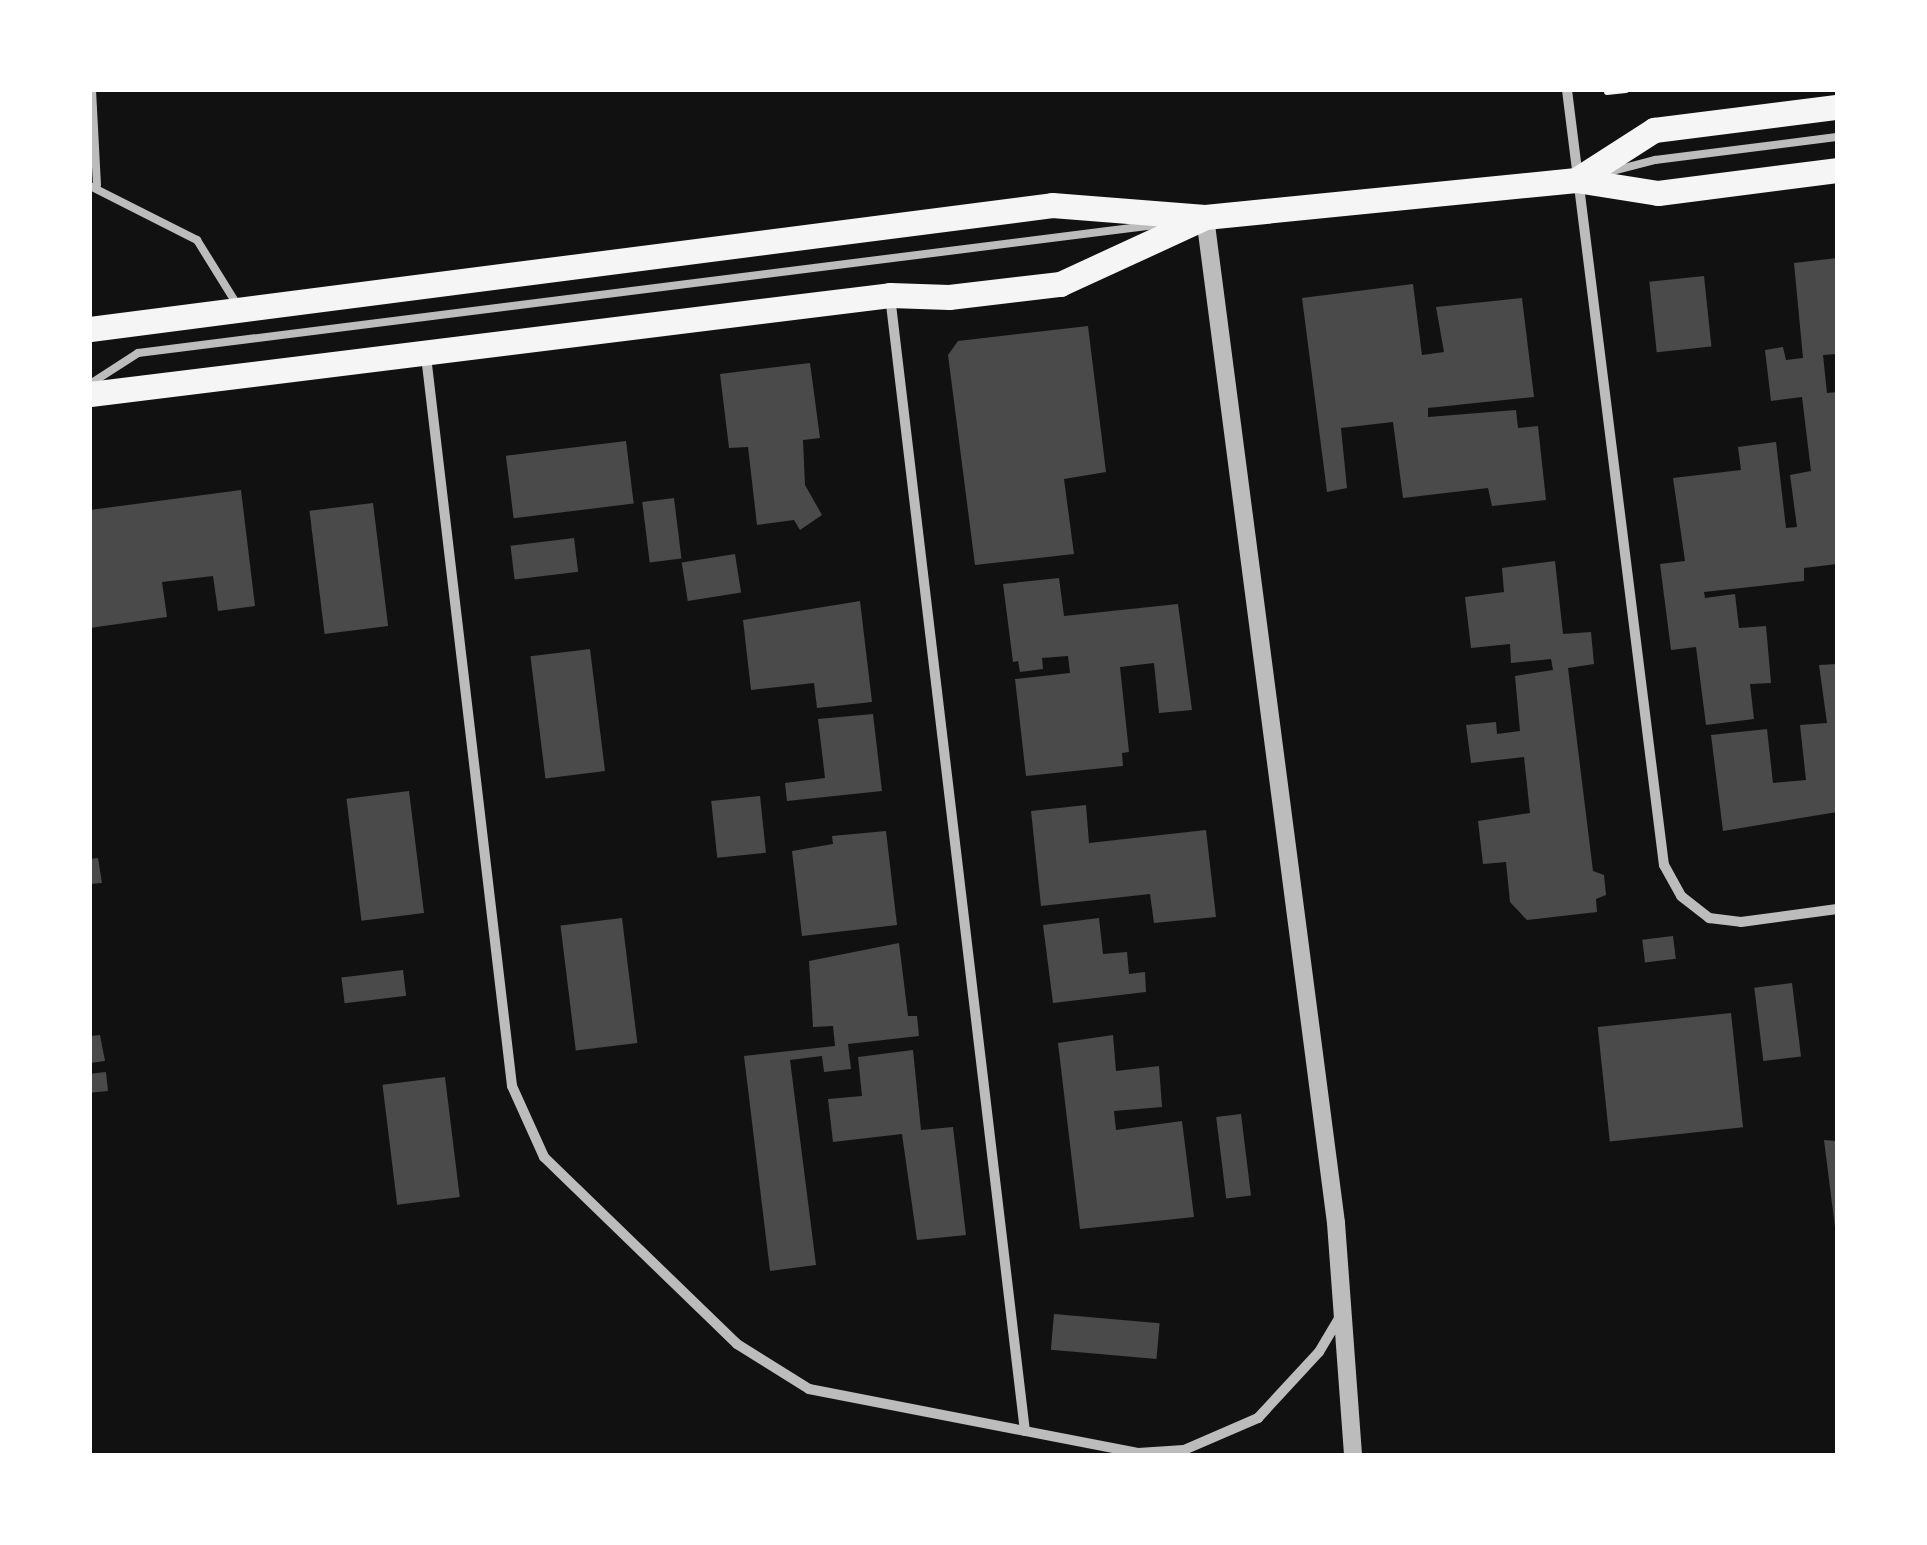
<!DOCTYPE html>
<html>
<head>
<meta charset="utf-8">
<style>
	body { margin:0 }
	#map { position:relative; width:1927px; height:1545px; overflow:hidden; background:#111; font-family:"PT Sans Narrow",sans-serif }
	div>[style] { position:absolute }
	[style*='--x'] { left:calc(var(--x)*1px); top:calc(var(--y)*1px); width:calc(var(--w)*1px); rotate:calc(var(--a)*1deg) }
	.building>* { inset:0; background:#4a4a4a; transform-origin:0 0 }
	.path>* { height:6px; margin:-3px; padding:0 3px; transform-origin:3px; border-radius:3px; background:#f5f5f5 }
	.service>* { height:8px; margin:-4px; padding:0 4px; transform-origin:4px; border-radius:4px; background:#bcbcbc }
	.minor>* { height:10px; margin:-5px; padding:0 5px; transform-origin:5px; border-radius:5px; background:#bcbcbc }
	.tertiary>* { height:18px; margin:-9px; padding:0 9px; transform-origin:9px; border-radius:9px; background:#bcbcbc }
	.primary>* { height:25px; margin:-12.5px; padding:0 12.5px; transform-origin:12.5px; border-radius:12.5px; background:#f5f5f5 }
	span { translate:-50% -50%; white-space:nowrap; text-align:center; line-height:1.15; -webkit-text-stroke:9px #fff; paint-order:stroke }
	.frame { position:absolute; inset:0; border:92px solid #fff; pointer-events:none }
</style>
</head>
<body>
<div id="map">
	<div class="building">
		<i style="clip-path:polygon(1837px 258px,1837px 354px,1823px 355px,1827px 393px,1837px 392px,1837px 564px,1804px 568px,1804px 581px,1704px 592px,1705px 598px,1735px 594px,1739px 628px,1766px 626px,1771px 683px,1750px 684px,1754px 719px,1706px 725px,1696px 647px,1671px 650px,1660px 564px,1685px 561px,1673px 478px,1741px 470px,1738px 447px,1776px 442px,1786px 528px,1797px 527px,1790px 475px,1811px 471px,1802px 397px,1771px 401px,1765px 350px,1783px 347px,1786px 360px,1803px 358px,1794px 263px)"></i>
		<i style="left:1704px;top:276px;width:71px;height:55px;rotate:84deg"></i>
		<i style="clip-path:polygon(1413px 284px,1422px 355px,1444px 352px,1436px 307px,1522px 298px,1534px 397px,1428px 408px,1428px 417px,1516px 410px,1518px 428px,1538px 426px,1546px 500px,1492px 506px,1488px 488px,1403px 498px,1393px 422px,1341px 428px,1347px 488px,1327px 492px,1302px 298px)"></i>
		<i style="clip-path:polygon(1088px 326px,1106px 472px,1064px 479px,1074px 554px,975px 565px,948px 355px,958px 341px)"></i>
		<i style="clip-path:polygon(810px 363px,820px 438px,803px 440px,805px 485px,822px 515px,800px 530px,794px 520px,757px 525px,748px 447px,729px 448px,720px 374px)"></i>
		<i style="left:626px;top:441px;width:63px;height:121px;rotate:83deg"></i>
		<i style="clip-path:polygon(241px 490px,255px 606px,218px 611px,213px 576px,162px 582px,167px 617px,90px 628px,90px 510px)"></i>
		<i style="left:674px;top:498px;width:61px;height:32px;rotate:83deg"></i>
		<i style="left:373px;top:503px;width:124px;height:64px;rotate:83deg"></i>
		<i style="left:574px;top:538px;width:34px;height:64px;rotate:83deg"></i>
		<i style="left:735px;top:554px;width:39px;height:54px;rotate:81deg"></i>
		<i style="clip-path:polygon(1555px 561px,1563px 634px,1591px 632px,1594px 664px,1568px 668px,1593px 871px,1604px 875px,1606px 895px,1596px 899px,1597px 912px,1527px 920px,1510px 902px,1506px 862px,1483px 864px,1478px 821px,1530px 813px,1524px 757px,1471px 763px,1466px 725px,1496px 722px,1497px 734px,1520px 731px,1515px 676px,1553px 670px,1551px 659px,1511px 663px,1510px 644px,1471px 648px,1465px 597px,1504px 592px,1502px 568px)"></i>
		<i style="clip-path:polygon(1059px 578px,1064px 616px,1178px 604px,1192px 710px,1159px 713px,1154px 663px,1120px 667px,1129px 752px,1122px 753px,1123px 766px,1026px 776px,1015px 679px,1070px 673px,1068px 656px,1042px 658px,1043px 669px,1020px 672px,1018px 661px,1013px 662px,1003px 584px)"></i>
		<i style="clip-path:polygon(860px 601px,872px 702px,817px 708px,814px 683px,751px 690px,743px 620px)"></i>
		<i style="left:590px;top:649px;width:123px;height:60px;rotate:83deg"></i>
		<i style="clip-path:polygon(1837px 664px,1837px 812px,1723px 831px,1711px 735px,1767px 729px,1773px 783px,1806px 780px,1800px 725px,1827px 723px,1819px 665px)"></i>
		<i style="clip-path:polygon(873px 714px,882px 791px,787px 801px,785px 783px,825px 778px,818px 719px)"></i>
		<i style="left:409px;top:791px;width:123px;height:63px;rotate:83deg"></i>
		<i style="left:760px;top:796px;width:57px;height:49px;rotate:84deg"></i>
		<i style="clip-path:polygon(1086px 805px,1089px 843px,1206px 830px,1216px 917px,1154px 923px,1150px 894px,1041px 906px,1031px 811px)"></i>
		<i style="clip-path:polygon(886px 831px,897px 925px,802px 936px,792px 851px,833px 844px,832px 836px)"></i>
		<i style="clip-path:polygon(98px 858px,102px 883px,90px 884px,90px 859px)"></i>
		<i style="left:622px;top:918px;width:126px;height:62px;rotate:83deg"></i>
		<i style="clip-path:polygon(1099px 918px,1103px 954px,1127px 952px,1129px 974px,1145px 972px,1146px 992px,1053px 1003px,1043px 925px)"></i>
		<i style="left:1673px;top:936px;width:23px;height:31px;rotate:83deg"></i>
		<i style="clip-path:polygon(899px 943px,908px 1016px,917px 1016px,919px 1036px,848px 1044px,851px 1069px,824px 1072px,822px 1056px,790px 1060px,816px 1265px,770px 1271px,744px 1056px,835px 1046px,833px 1026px,813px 1027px,809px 961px)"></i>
		<i style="left:403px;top:970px;width:26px;height:62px;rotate:83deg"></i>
		<i style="left:1792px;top:983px;width:74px;height:38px;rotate:83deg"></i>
		<i style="left:1731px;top:1013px;width:115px;height:134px;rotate:84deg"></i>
		<i style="clip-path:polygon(100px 1035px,105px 1061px,90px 1063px,90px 1036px)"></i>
		<i style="clip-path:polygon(1113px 1035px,1116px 1071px,1159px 1066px,1162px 1107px,1114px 1111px,1116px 1130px,1182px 1121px,1194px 1217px,1080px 1229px,1058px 1043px)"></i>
		<i style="clip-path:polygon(913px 1050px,921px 1130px,953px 1127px,966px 1235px,917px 1240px,902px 1134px,833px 1142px,828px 1099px,862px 1096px,858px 1057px)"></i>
		<i style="left:106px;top:1072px;width:19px;height:16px;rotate:84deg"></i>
		<i style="left:445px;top:1077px;width:121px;height:63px;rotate:83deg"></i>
		<i style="left:1241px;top:1114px;width:82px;height:25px;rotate:83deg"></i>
		<i style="clip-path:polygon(1824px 1140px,1837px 1141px,1837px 1227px,1835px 1227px)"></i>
		<i style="left:1054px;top:1314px;width:106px;height:36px;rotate:5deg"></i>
	</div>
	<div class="path">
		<i style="--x:1607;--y:92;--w:19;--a:-6"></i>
	</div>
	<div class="service">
		<i style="--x:92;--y:90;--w:95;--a:87"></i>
		<i style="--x:1605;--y:173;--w:52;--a:-14.6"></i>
		<i style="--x:1655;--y:160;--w:183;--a:-7.2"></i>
		<i style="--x:90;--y:186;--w:120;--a:26.8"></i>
		<i style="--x:197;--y:240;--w:74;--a:58.2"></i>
		<i style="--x:90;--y:384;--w:57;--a:-32.9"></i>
		<i style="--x:138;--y:353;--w:1033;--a:-7.17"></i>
	</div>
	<div class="minor">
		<i style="--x:1567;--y:90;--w:781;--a:82.87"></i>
		<i style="--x:1664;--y:865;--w:35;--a:61"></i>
		<i style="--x:1681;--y:896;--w:36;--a:38"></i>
		<i style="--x:1709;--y:918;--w:32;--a:7"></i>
		<i style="--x:1741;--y:922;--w:97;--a:-7.7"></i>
		<i style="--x:890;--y:296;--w:1143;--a:83.22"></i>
		<i style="--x:426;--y:356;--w:735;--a:83.28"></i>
		<i style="--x:512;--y:1086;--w:78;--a:65.7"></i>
		<i style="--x:544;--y:1157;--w:269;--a:44.1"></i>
		<i style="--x:737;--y:1344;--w:85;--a:32"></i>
		<i style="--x:809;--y:1389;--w:335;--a:11"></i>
		<i style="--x:1138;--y:1453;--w:46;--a:-3.7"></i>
		<i style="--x:1184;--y:1450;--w:81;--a:-23.4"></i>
		<i style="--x:1258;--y:1418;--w:90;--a:-47.3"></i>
		<i style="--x:1319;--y:1352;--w:43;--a:-59.3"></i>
	</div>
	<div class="tertiary">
		<i style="--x:1205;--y:217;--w:1014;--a:82.58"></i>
		<i style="--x:1336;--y:1223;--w:233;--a:85.8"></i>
	</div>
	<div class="primary">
		<i style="--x:1576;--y:180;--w:93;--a:-32.7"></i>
		<i style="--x:1654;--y:130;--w:184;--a:-7.2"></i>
		<i style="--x:90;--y:329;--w:970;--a:-7.34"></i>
		<i style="--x:1052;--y:205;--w:153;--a:4.5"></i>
		<i style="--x:1205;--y:217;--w:373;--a:-5.7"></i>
		<i style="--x:1576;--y:180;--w:83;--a:9"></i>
		<i style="--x:1658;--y:193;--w:180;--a:-7.3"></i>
		<i style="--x:90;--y:394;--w:806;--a:-7.05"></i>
		<i style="--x:890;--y:295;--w:59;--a:1.9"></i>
		<i style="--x:949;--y:297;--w:112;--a:-6.7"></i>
		<i style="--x:1060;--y:284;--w:155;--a:-24.7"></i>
	</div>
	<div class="frame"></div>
</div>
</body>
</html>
